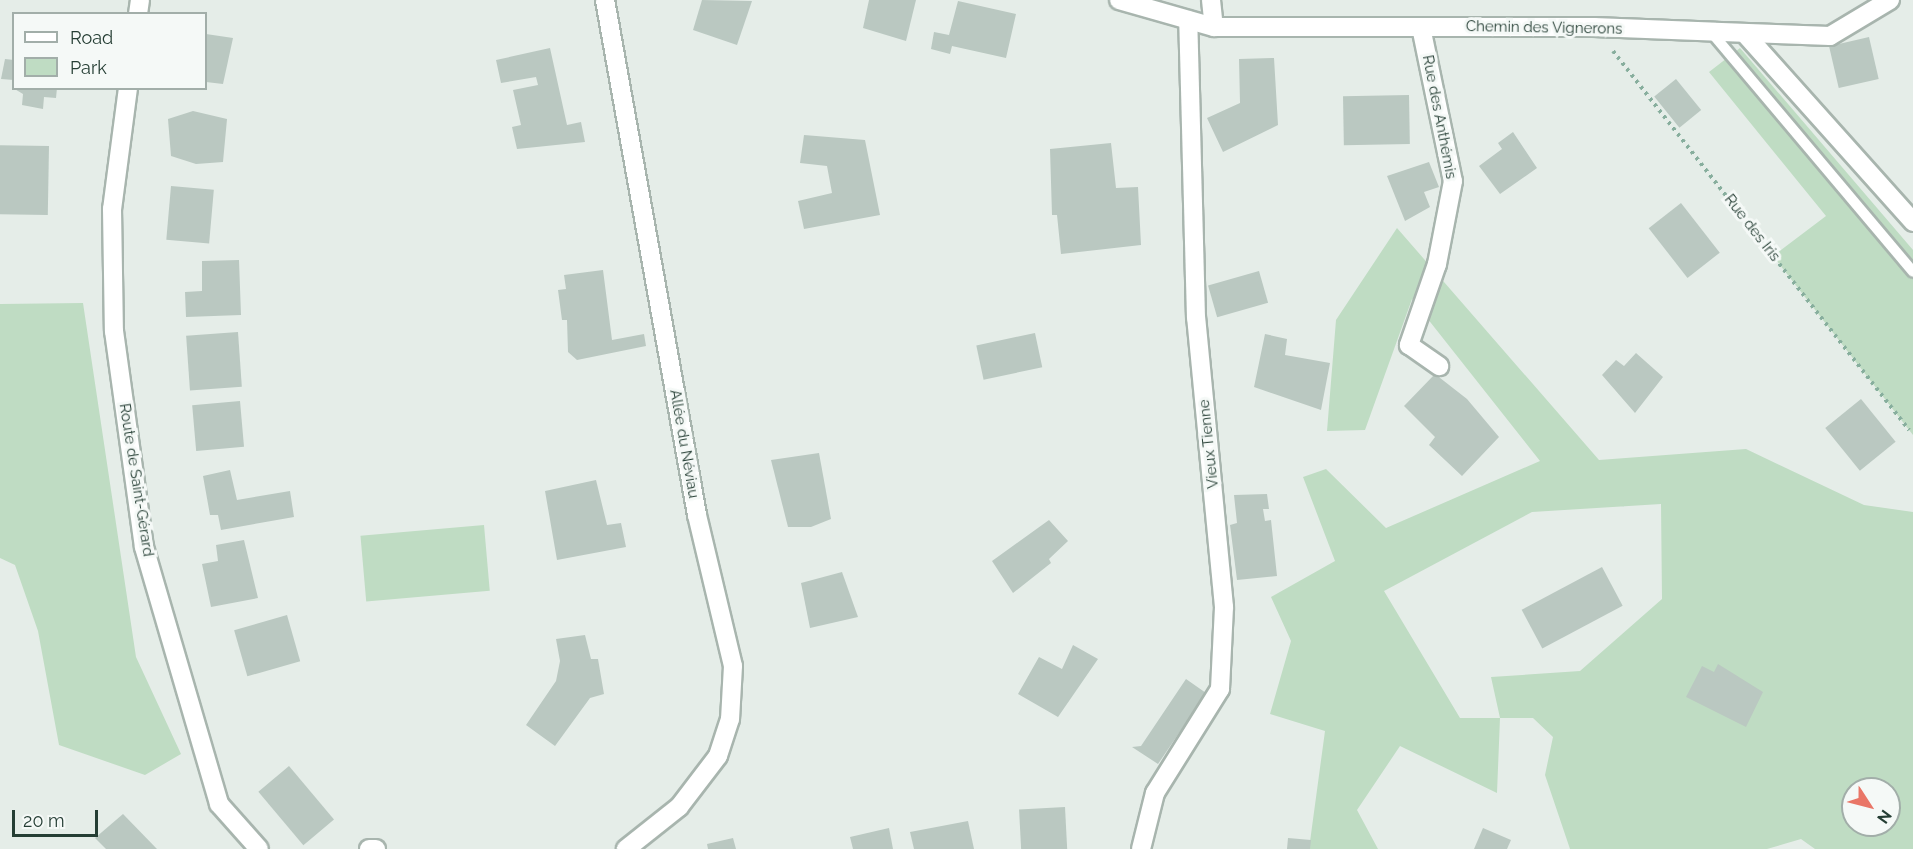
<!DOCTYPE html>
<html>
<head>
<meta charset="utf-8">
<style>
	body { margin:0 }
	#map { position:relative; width:1913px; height:849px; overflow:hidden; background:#e5ede8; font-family:Raleway,sans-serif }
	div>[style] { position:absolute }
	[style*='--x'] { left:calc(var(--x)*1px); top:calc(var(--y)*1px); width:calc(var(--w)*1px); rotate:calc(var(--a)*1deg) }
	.green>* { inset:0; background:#bfdcc3; transform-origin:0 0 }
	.building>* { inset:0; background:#bac8c1; transform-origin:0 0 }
	.path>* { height:4px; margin-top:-2px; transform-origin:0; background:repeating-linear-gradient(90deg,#87ae9d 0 3px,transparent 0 7.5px) }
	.roads { filter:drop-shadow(2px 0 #a8b5ae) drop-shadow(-2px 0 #a8b5ae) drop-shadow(0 2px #a8b5ae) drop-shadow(0 -2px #a8b5ae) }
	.service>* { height:10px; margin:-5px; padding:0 5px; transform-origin:5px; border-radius:5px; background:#fff }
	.minor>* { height:18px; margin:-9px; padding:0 9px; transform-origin:9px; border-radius:9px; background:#fff }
	.secondary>* { height:18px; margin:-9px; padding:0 9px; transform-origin:9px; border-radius:9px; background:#fff }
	span { translate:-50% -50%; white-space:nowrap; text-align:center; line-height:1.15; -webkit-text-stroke:6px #f5f9f7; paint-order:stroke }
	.street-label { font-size:15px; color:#253e34 }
	.legend { position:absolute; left:12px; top:12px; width:195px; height:78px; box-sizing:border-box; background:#f5f9f7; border:2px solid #a2aea9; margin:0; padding:8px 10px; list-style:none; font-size:18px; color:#253e34 }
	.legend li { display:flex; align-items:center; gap:12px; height:30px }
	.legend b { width:30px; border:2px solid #a2aea9 }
	.north { position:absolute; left:1841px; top:777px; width:60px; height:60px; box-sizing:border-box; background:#f5f9f7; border:2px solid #a2aea9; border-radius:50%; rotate:126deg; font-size:16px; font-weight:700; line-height:24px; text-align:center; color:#253e34 }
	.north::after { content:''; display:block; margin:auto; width:21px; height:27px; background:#e97667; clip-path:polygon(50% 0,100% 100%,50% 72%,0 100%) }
	.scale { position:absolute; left:12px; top:810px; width:86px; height:27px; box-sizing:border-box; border:3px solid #253e34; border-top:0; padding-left:8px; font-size:18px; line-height:21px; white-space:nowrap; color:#253e34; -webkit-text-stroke:4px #f5f9f7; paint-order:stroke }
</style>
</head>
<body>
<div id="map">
	<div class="green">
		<i style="clip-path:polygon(1740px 48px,1913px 250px,1913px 435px,1773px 256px,1826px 216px,1709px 72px)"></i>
		<i style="clip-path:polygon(evenodd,1397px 228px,1599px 460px,1746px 449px,1864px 505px,1913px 512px,1913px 849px,1815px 849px,1801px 839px,1767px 849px,1570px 849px,1545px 775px,1553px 737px,1533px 718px,1500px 718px,1497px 793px,1400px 746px,1357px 810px,1378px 849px,1309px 849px,1325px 731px,1270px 714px,1291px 641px,1271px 597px,1335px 561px,1303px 477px,1326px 469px,1386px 528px,1540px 461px,1412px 299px,1365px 430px,1327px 431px,1336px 320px,1397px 228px,1661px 504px,1662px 599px,1580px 671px,1491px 677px,1500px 718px,1460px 718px,1384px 591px,1532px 512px,1661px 504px,1397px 228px,1853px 789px,1889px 789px,1889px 825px,1853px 825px,1853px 789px)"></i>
		<i style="clip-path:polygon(83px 303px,136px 657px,181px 754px,145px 775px,59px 745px,38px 631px,15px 565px,0 558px,0 304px)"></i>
		<i style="left:484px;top:525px;width:66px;height:124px;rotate:85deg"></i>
	</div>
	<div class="building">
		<i style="clip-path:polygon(702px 0,752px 1px,737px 45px,693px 30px)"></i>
		<i style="clip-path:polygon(869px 0,916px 0,906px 41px,863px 28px)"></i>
		<i style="clip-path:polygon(958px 1px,1016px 14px,1006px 58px,952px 46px,950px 54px,931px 49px,934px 32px,949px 35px)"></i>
		<i style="clip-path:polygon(206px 34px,233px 38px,223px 84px,206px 82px)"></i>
		<i style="left:1869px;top:37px;width:43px;height:41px;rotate:77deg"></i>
		<i style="clip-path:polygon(550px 48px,567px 125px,581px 122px,585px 142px,517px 149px,512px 127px,521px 125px,513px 90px,538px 85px,536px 77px,501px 83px,496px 60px)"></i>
		<i style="clip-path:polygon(1274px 58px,1278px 125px,1223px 152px,1207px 118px,1240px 103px,1239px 59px)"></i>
		<i style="clip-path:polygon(5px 59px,14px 60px,14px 80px,1px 79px)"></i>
		<i style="left:1676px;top:79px;width:40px;height:28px;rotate:51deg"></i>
		<i style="clip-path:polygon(13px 88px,57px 88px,56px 98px,44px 97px,43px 109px,22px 105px,23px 94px)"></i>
		<i style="left:1409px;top:95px;width:49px;height:66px;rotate:89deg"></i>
		<i style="clip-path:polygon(193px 111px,227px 119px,223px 162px,196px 164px,171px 156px,168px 119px)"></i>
		<i style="clip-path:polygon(1513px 132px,1537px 168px,1500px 194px,1479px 166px,1502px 149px,1498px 143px)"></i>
		<i style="clip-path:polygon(804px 135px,865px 140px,880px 215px,804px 229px,798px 201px,832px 193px,827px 166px,800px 163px)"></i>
		<i style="clip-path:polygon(1111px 143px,1116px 188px,1138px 187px,1141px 245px,1061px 254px,1057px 215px,1052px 215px,1050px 149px)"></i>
		<i style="left:49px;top:146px;width:69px;height:49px;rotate:91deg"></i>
		<i style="clip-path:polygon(1429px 162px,1439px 187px,1424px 192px,1430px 207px,1405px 221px,1387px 176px)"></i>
		<i style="left:171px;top:186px;width:43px;height:54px;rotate:5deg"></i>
		<i style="left:1681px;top:203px;width:63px;height:41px;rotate:52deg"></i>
		<i style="clip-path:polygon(239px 260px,241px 315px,186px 317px,185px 292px,202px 291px,202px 261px)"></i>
		<i style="clip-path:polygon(603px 270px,612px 340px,644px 334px,646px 346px,577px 360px,568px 352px,567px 320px,562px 320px,558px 290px,566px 289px,564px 275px)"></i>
		<i style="left:1259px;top:271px;width:33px;height:53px;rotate:74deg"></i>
		<i style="left:238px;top:332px;width:55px;height:52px;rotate:86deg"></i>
		<i style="left:1035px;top:333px;width:35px;height:60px;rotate:78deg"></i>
		<i style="clip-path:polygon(1265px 334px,1287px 339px,1285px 355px,1330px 363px,1321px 410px,1254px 387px)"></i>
		<i style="clip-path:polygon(1636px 353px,1663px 377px,1635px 413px,1602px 375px,1616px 360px,1624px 366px)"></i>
		<i style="clip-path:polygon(1435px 374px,1467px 399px,1499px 437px,1462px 476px,1429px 445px,1435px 437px,1404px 406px)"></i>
		<i style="left:1861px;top:399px;width:55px;height:46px;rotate:51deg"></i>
		<i style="left:240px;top:401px;width:46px;height:48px;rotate:85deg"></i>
		<i style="clip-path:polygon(819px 453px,831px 519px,811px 527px,788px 527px,771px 460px)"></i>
		<i style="clip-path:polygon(230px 470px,237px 500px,290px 491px,294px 517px,221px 530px,218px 515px,210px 515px,203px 476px)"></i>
		<i style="clip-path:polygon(596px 480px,607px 525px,621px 523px,626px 547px,557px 560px,545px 491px)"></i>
		<i style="clip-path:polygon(1267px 494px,1269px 509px,1263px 509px,1265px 521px,1271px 520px,1277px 576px,1237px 580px,1230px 525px,1237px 523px,1234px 495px)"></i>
		<i style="clip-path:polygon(1049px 520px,1068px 541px,1049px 559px,1051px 563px,1013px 593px,992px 561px)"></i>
		<i style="clip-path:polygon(244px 540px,258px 598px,211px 607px,202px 564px,218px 561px,216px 545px)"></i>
		<i style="left:1602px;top:567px;width:44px;height:91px;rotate:62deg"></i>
		<i style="clip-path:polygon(842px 572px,858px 617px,810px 628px,801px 583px)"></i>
		<i style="left:287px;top:615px;width:48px;height:55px;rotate:74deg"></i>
		<i style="clip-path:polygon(585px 635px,591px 659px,598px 659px,604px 694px,590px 698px,555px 746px,526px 725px,556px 681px,560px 661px,556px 639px)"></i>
		<i style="clip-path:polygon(1073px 645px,1098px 659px,1058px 717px,1018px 694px,1039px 657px,1062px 669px)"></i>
		<i style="clip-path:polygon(1718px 664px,1763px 692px,1746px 727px,1686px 697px,1702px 666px,1714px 672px)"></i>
		<i style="clip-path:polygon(1186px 679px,1206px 693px,1158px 764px,1132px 747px,1141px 746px)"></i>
		<i style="left:289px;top:766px;width:70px;height:40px;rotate:50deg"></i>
		<i style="left:1065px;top:807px;width:42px;height:46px;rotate:87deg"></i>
		<i style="clip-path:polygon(123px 814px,157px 849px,106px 849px,95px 838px)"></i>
		<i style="clip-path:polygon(968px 821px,974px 849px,914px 849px,910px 832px)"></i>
		<i style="clip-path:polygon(889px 828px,893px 849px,853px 849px,850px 837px)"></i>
		<i style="clip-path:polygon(1483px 828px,1511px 840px,1507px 849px,1474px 849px)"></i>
		<i style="clip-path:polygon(733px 838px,736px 849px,708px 849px,707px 844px)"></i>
		<i style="clip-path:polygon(1288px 838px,1311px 840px,1310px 849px,1287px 849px)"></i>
	</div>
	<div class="path">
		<i style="--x:1613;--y:51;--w:481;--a:52"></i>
	</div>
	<div class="roads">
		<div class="service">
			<i style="--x:1712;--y:33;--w:312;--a:49.9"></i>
		</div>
		<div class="minor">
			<i style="--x:605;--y:0;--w:523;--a:79.87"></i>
			<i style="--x:697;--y:515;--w:155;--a:76.6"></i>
			<i style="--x:733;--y:666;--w:53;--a:93.2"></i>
			<i style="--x:730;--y:719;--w:39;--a:108"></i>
			<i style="--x:718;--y:756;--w:64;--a:127.4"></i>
			<i style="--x:679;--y:807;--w:68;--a:141.6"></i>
			<i style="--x:1119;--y:0;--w:99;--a:15.9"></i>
			<i style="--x:1214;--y:27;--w:380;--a:0"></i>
			<i style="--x:1594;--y:27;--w:236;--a:2.2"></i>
			<i style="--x:1830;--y:36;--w:70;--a:-31"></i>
			<i style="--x:1211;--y:0;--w:27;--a:84"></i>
			<i style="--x:1421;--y:27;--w:157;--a:78.3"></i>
			<i style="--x:1453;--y:181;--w:85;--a:100.9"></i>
			<i style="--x:1437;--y:264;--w:86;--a:109.1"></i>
			<i style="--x:1409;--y:345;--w:37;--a:35"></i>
			<i style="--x:1746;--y:35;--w:251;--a:48.2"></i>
			<i style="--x:369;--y:849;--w:7;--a:0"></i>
			<i style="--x:1141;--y:849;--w:58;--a:-76"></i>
			<i style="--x:1155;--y:793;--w:123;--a:-58"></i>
			<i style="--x:1220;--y:689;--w:82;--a:-87.2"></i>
			<i style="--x:1224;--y:607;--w:290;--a:-95.5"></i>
			<i style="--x:1196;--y:318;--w:298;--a:-91.5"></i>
		</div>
		<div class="secondary">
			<i style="--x:138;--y:14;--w:14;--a:-82"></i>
			<i style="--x:128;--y:88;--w:122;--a:97.5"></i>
			<i style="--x:112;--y:209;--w:122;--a:89.1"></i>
			<i style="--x:114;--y:331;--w:218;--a:82.1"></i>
			<i style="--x:144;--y:547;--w:268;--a:73.7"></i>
			<i style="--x:219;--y:804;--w:60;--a:48.4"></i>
		</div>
	</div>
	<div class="street-label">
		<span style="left:1544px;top:28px;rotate:1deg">Chemin des Vignerons</span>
		<span style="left:1439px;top:117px;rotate:79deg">Rue des Anthémis</span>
		<span style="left:1752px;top:228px;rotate:52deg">Rue des Iris</span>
		<span style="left:684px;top:444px;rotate:80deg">Allée du Néviau</span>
		<span style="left:1209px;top:444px;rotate:-96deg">Vieux Tienne</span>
		<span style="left:136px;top:480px;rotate:81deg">Route de Saint-Gérard</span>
	</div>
	<ul class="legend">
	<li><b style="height:8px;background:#fff"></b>Road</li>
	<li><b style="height:16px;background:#bfdcc3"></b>Park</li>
	</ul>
	<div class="north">N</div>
	<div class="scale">20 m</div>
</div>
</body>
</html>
